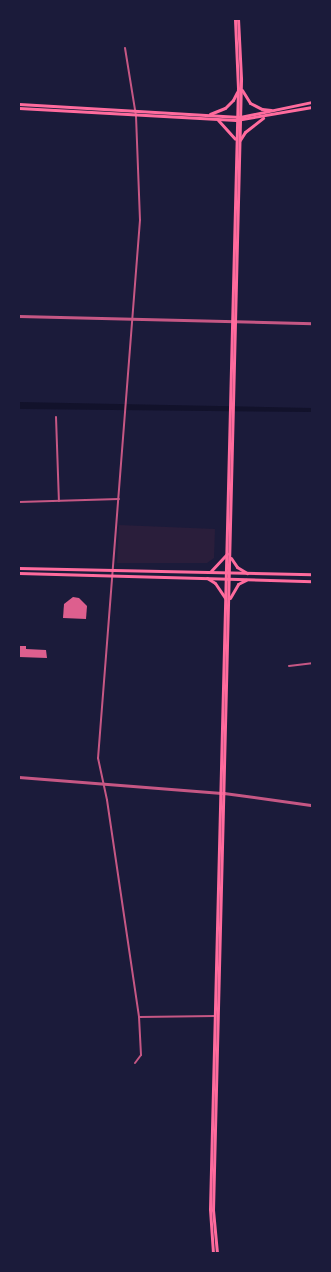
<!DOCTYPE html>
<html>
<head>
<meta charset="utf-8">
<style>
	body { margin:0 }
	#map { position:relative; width:331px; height:1272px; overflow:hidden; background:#1b1b3a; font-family:"Nunito Sans",sans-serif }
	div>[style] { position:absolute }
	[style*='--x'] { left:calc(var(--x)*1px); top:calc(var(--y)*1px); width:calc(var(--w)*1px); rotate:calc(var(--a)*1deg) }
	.green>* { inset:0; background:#2a1e3b }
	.water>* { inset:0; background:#12122b }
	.building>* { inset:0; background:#dd5f8e }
	.minor>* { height:2px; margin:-1px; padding:0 1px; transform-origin:1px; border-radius:1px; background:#c65784 }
	.tertiary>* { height:2.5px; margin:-1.25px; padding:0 1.25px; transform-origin:1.25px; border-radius:1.25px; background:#c65784 }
	.secondary>* { height:3px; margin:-1.5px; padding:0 1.5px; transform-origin:1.5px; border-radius:1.5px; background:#ff6b9d }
	.primary>* { height:3px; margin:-1.5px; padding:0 1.5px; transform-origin:1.5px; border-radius:1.5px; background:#ff6b9d }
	span { translate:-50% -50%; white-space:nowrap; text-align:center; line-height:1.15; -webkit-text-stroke:4px #1b1b3a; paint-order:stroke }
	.frame { position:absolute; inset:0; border:20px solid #1b1b3a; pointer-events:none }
</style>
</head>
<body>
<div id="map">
	<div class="green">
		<i style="clip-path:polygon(119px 525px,215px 529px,214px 558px,207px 563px,117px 563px)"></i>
	</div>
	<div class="water">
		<i style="clip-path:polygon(19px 402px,312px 408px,312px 412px,19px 409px)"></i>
	</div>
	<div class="building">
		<i style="clip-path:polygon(73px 597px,79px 598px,87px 606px,86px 619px,63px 618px,64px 604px)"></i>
		<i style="clip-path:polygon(19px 646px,26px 646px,26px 649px,46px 650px,47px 658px,19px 657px)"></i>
	</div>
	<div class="minor">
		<i style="--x:125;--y:48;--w:69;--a:80.8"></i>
		<i style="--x:136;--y:116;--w:104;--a:87.8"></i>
		<i style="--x:140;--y:220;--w:540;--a:94.46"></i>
		<i style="--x:98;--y:758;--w:43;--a:77.9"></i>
		<i style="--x:107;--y:800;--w:219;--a:81.6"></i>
		<i style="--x:56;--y:417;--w:84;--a:88"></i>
		<i style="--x:19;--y:502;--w:100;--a:-1.7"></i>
		<i style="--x:289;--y:666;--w:23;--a:-7"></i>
		<i style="--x:135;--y:1063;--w:10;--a:-53"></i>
		<i style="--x:141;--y:1055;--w:38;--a:-93"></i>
		<i style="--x:139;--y:1017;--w:76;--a:-0.8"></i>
	</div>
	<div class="tertiary">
		<i style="--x:19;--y:316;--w:293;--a:1.4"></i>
		<i style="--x:19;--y:777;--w:206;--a:4.5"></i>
		<i style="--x:224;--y:793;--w:89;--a:7.8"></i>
	</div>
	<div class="secondary">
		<i style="--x:242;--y:90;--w:15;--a:58"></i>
		<i style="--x:250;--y:103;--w:13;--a:27"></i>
		<i style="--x:262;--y:109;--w:9;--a:6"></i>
		<i style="--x:19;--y:104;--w:221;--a:3.4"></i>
		<i style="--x:240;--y:117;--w:74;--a:-11.8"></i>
		<i style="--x:19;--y:108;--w:217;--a:3.2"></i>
		<i style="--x:236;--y:120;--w:77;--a:-9.7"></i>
		<i style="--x:210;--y:114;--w:16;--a:-22"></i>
		<i style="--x:225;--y:108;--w:11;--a:-45"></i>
		<i style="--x:233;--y:100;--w:9;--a:-63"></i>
		<i style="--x:218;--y:120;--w:25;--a:48"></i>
		<i style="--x:240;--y:140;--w:9;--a:-58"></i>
		<i style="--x:245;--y:132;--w:23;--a:-38"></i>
		<i style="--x:231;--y:558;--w:11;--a:56"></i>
		<i style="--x:237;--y:567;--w:12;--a:31"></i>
		<i style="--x:210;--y:572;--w:25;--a:-47"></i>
		<i style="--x:207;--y:578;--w:9;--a:32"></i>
		<i style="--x:215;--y:583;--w:18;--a:56"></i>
		<i style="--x:230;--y:598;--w:16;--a:-60"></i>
		<i style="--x:238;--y:584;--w:9;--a:-27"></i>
		<i style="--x:213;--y:1253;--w:44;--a:-93.9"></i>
		<i style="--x:210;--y:1209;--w:1121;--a:-88.57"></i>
		<i style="--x:238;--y:88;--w:69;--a:-92.5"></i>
		<i style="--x:217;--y:1253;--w:43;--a:-95.3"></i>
		<i style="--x:213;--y:1210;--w:1132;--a:-88.58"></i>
		<i style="--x:241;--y:78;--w:59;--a:-92.9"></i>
	</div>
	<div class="primary">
		<i style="--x:19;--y:568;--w:293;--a:1.2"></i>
		<i style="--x:19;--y:573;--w:293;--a:1.6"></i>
	</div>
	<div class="frame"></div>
</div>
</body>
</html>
